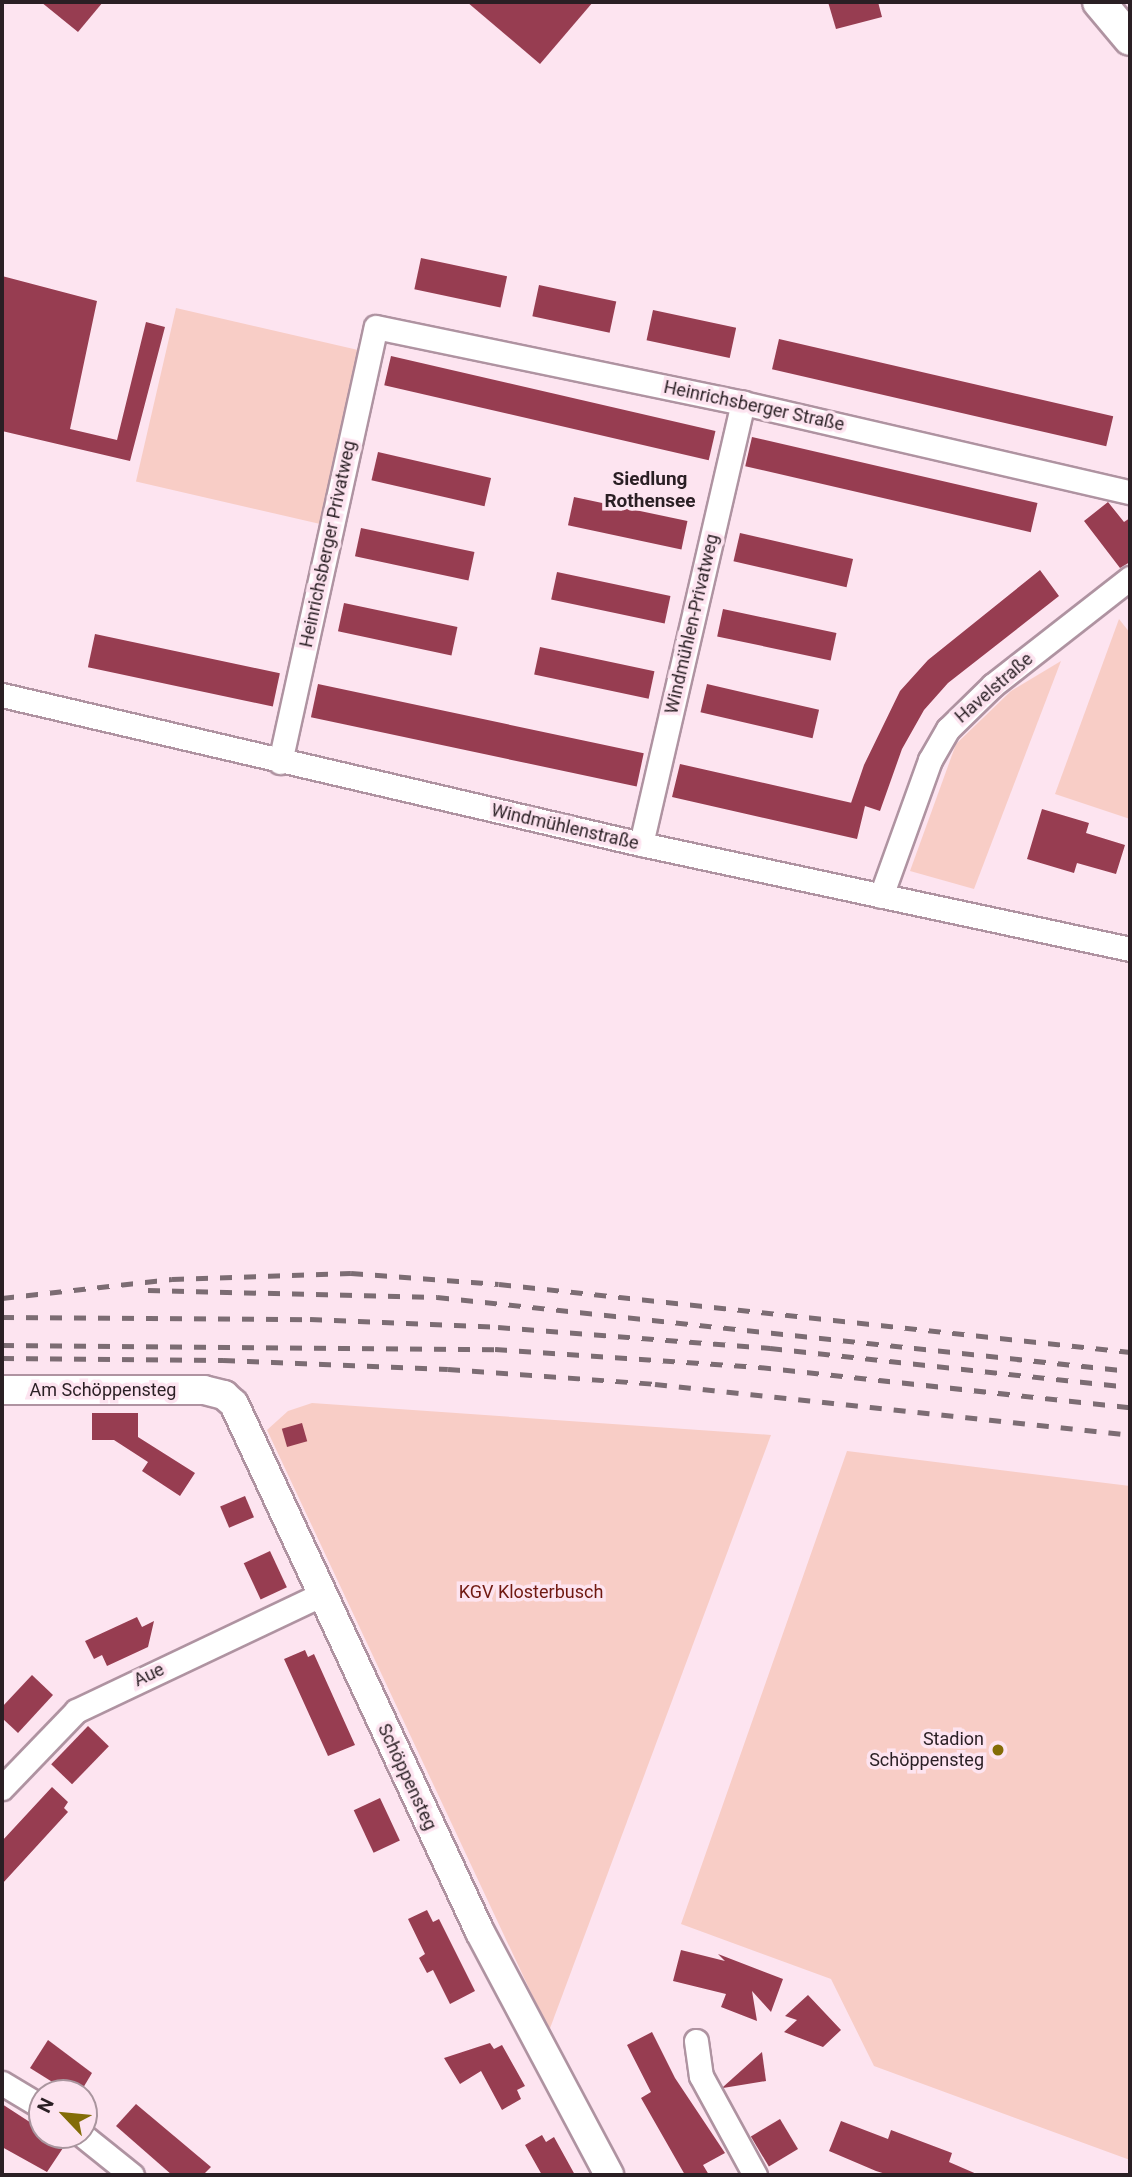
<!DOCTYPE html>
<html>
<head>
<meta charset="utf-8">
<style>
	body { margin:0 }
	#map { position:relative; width:1132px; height:2177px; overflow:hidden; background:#fde4f0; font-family:Roboto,sans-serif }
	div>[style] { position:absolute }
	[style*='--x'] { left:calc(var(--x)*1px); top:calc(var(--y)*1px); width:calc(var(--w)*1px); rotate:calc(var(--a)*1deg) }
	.green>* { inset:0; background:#f8cdc6; transform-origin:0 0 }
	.building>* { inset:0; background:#973d51; transform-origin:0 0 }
	.roads { filter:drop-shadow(2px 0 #af93a1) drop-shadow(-2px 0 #af93a1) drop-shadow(0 2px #af93a1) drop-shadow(0 -2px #af93a1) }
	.minor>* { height:23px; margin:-11.5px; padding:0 11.5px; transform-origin:11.5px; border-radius:11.5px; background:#fff }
	.tertiary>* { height:28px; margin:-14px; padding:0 14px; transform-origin:14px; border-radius:14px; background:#fff }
	.secondary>* { height:32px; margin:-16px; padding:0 16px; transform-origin:16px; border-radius:16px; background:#fff }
	.rail>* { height:5px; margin-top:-2.5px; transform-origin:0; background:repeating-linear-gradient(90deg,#7c6c73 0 12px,transparent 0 24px) }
	.dots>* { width:19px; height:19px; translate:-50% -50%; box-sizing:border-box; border:4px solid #fde4f0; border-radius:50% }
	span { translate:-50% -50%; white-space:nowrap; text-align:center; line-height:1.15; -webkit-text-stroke:7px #fde4f0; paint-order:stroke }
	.street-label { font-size:18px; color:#2a1f24 }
	.park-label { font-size:18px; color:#701911 }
	.poi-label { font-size:18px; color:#2a1f24 }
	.right { translate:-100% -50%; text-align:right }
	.neighbourhood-label { font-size:19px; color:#2a1f24; font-weight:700 }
	.frame { position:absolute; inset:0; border:4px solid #2a1f24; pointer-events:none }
	.north { position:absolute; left:28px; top:2079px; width:70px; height:70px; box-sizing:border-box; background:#fde4f0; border:2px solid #a9959e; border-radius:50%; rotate:296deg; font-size:19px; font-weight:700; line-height:28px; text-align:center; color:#2a1f24 }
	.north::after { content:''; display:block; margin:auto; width:24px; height:32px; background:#836c07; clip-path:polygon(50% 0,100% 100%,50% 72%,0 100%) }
</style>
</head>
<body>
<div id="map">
	<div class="green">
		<i style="left:176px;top:308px;width:188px;height:178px;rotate:13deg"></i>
		<i style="clip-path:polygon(1119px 619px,1130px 633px,1130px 819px,1055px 794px)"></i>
		<i style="clip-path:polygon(1061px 661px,974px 889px,910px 871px,956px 744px,1011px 691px)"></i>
		<i style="clip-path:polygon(312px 1403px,771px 1435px,549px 2031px,267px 1430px,288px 1411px)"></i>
		<i style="clip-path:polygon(847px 1451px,1130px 1486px,1130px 2160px,874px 2066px,831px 1979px,681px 1924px)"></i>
	</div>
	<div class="building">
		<i style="clip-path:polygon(41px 2px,103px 2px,78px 32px)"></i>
		<i style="clip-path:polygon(467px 2px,593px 2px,540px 64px)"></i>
		<i style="clip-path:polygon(828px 2px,878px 2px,882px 17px,836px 29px)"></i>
		<i style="left:421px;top:258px;width:88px;height:32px;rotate:12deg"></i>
		<i style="clip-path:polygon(2px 276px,97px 301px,70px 429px,117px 440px,146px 322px,165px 327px,130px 461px,2px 431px)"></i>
		<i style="left:539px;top:285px;width:79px;height:32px;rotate:12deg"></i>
		<i style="left:653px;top:310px;width:85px;height:31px;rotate:12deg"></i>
		<i style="left:779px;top:339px;width:343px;height:31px;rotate:13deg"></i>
		<i style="left:391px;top:356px;width:333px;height:30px;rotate:13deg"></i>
		<i style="left:752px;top:437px;width:293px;height:30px;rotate:13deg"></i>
		<i style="left:378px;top:452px;width:116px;height:29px;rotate:13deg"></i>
		<i style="left:574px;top:497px;width:116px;height:29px;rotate:12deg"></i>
		<i style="clip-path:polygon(1108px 502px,1124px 522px,1130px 518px,1130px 562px,1120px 568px,1084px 521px)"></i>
		<i style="left:361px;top:528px;width:116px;height:29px;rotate:12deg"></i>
		<i style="left:740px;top:533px;width:116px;height:29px;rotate:13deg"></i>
		<i style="clip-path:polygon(1040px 570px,1059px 596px,948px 683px,924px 710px,902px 749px,880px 811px,865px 806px,857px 839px,672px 797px,680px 764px,861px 805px,851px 803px,864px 765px,900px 691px,928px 660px)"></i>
		<i style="left:557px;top:572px;width:116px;height:28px;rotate:12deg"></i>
		<i style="left:344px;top:603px;width:116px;height:29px;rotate:12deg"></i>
		<i style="left:723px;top:609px;width:116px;height:28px;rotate:12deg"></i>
		<i style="left:95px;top:634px;width:189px;height:34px;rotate:12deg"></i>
		<i style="left:540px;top:647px;width:117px;height:28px;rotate:12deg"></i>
		<i style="left:318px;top:684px;width:333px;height:34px;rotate:12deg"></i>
		<i style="left:707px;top:684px;width:115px;height:29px;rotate:13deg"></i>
		<i style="clip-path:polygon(1042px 809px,1089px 823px,1086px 833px,1125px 845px,1116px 874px,1077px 863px,1074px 873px,1027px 859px)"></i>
		<i style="clip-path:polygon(92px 1413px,138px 1413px,138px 1437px,195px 1473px,180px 1496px,142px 1471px,148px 1462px,114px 1440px,92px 1440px)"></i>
		<i style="left:302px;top:1423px;width:19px;height:21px;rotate:74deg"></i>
		<i style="left:245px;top:1496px;width:23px;height:27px;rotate:67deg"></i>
		<i style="left:270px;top:1551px;width:40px;height:29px;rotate:65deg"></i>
		<i style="clip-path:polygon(137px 1617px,142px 1627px,154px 1621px,148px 1647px,107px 1666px,102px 1655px,94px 1659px,85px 1641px)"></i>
		<i style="clip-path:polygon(305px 1650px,308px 1657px,314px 1654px,355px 1745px,328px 1756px,284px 1659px)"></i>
		<i style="clip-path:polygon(32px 1675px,53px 1695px,18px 1733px,2px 1718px,2px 1707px)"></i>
		<i style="left:88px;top:1726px;width:29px;height:53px;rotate:44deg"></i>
		<i style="clip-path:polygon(52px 1787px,68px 1802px,64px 1808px,68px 1812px,2px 1884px,2px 1841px)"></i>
		<i style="left:380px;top:1798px;width:47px;height:29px;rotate:65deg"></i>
		<i style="clip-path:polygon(427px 1910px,433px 1922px,439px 1919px,475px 1991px,450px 2004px,433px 1970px,427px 1973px,419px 1958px,425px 1954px,408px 1919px)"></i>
		<i style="clip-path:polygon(681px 1950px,725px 1961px,718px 1954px,783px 1979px,771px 2012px,752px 1991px,757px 2021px,721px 2007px,726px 1994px,673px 1981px)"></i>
		<i style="clip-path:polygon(808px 1995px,841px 2030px,823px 2047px,784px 2032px,797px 2020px,785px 2016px)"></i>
		<i style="clip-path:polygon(652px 2032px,675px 2078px,725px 2153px,703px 2165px,709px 2175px,685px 2175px,641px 2098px,651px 2092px,627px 2045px)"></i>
		<i style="clip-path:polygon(48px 2040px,92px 2073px,80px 2093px,70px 2093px,30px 2068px)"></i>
		<i style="clip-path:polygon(490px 2043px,494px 2049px,502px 2045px,525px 2086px,517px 2090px,521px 2099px,502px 2110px,481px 2071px,460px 2084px,444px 2058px)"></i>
		<i style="clip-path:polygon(762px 2052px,766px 2081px,723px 2088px,723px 2087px)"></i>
		<i style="clip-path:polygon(2px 2104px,42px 2130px,42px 2135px,65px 2145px,47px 2172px,2px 2147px)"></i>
		<i style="clip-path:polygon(136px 2104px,211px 2167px,203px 2175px,172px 2175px,116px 2126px)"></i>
		<i style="left:780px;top:2119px;width:35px;height:34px;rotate:59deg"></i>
		<i style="clip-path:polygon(841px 2121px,888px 2139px,891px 2130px,952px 2153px,949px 2162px,979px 2175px,889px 2175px,876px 2171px,829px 2151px)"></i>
		<i style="clip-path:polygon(542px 2135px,546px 2142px,554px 2137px,575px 2175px,542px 2175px,525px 2145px)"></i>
	</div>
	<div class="roads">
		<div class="minor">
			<i style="--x:2;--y:695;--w:656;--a:13.13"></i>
			<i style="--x:641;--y:844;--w:500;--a:12.12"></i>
			<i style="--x:280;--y:762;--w:445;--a:-77.6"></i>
			<i style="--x:376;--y:327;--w:375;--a:11.7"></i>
			<i style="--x:743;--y:403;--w:397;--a:13"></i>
			<i style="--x:641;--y:844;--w:453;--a:-77"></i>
			<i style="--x:881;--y:896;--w:145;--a:-70.2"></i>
			<i style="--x:930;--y:760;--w:36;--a:-60"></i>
			<i style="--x:948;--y:729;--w:63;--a:-44.4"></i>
			<i style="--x:993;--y:685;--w:174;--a:-38"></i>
			<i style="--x:2;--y:1788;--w:107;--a:-46.1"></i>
			<i style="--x:76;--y:1711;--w:270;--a:-25.4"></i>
			<i style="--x:696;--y:2041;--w:35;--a:82"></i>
			<i style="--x:701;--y:2076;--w:113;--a:61.4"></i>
			<i style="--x:2;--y:2083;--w:47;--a:31"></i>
			<i style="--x:82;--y:2135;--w:64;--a:38.7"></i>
		</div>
		<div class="tertiary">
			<i style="--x:2;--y:1390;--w:202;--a:0"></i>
			<i style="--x:204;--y:1390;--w:21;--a:14"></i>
			<i style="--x:224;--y:1395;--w:13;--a:42"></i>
			<i style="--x:234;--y:1404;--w:582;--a:65.02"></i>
			<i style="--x:480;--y:1932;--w:275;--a:62"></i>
		</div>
		<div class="secondary">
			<i style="--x:1099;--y:2;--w:48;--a:50"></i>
		</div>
	</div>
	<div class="rail">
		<i style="--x:148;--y:1290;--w:289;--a:1.4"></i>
		<i style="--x:437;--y:1297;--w:697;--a:6.1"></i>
		<i style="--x:2;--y:1298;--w:171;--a:-6.4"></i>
		<i style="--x:172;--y:1279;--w:179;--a:-1.9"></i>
		<i style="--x:351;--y:1273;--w:148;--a:4.3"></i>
		<i style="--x:499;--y:1284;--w:635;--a:6.15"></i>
		<i style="--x:2;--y:1317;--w:308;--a:0.4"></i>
		<i style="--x:310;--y:1319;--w:188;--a:2.4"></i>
		<i style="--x:498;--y:1327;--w:273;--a:4.4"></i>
		<i style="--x:770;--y:1348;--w:362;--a:6.2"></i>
		<i style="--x:2;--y:1345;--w:493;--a:0.5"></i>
		<i style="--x:495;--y:1349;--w:265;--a:3.9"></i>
		<i style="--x:759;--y:1367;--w:373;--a:6.2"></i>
		<i style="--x:2;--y:1358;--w:221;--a:0.5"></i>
		<i style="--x:223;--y:1360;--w:225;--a:2.3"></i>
		<i style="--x:448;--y:1369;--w:208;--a:4.1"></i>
		<i style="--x:655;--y:1384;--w:478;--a:6.1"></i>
	</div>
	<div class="dots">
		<i style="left:998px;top:1750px;background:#836c07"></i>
	</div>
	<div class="street-label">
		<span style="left:754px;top:406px;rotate:12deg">Heinrichsberger Straße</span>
		<span style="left:328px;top:544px;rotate:-78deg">Heinrichsberger Privatweg</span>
		<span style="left:692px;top:624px;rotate:-77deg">Windmühlen-Privatweg</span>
		<span style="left:994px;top:688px;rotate:-41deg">Havelstraße</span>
		<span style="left:565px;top:827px;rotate:13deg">Windmühlenstraße</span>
		<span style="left:103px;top:1390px">Am Schöppensteg</span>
		<span style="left:149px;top:1675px;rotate:-25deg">Aue</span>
		<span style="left:407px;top:1777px;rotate:65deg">Schöppensteg</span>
	</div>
	<div class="park-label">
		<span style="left:531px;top:1592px">KGV Klosterbusch</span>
	</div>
	<div class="poi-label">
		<span class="right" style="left:984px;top:1750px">Stadion<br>Schöppensteg</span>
	</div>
	<div class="neighbourhood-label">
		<span style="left:650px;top:490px">Siedlung<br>Rothensee</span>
	</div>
	<div class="frame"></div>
	<div class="north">N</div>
</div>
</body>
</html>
